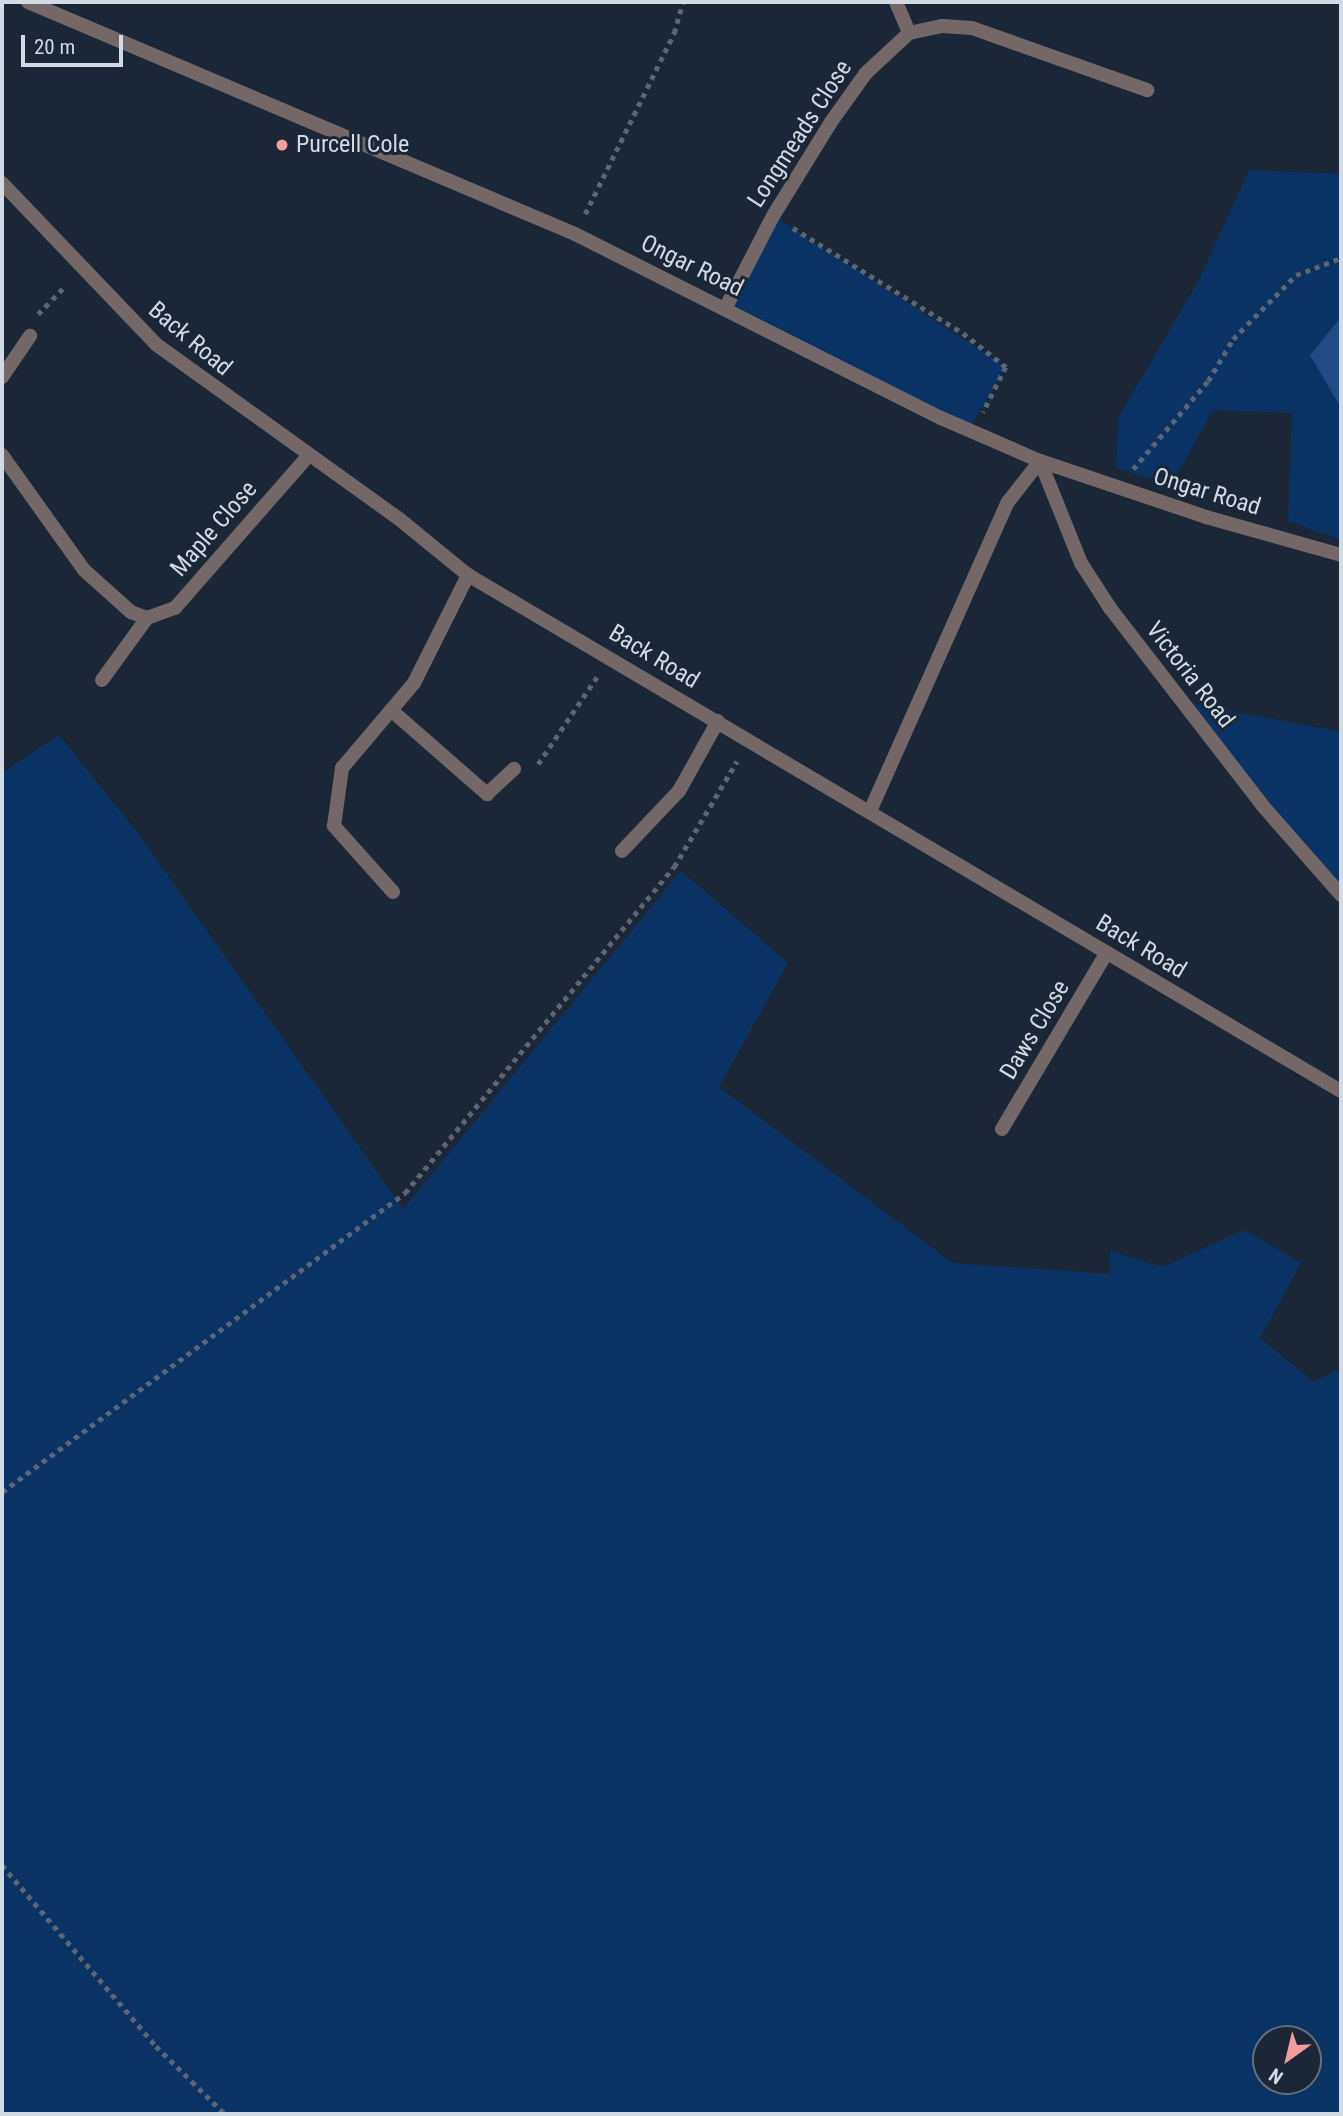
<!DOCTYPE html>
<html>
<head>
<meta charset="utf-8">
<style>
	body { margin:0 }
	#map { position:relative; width:1343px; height:2116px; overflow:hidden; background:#1b2736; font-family:"Roboto Condensed",sans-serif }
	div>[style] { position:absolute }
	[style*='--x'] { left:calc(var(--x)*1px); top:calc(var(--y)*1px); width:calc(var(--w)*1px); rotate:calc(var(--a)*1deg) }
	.green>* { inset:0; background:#0a3365 }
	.water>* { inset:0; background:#204b85 }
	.path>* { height:4.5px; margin-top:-2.25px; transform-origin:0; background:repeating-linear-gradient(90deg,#5b6573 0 5px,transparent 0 10px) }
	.service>* { height:14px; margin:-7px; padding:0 7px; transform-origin:7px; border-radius:7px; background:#736867 }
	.minor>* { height:14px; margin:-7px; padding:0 7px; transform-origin:7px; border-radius:7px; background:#736867 }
	.tertiary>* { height:14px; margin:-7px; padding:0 7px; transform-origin:7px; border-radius:7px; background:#736867 }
	.dots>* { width:19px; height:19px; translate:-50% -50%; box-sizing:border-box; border:4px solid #1b2736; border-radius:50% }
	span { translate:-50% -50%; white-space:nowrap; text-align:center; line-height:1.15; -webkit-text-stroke:6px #1b2736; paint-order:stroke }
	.street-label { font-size:24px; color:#d2dae4 }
	.poi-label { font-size:24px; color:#d2dae4 }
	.left { translate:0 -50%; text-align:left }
	.frame { position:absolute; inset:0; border:4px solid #d2dae4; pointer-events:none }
	.north { position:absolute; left:1252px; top:2025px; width:70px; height:70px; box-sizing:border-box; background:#1b2736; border:2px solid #646f7c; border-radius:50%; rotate:214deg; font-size:19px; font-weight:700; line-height:28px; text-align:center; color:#d2dae4 }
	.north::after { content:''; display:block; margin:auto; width:24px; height:32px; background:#f59b9c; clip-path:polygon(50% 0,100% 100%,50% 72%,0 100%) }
	.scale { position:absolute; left:21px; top:35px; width:102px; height:32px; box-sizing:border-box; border:4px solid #d2dae4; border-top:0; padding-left:9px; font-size:21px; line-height:24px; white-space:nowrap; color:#d2dae4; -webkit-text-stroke:5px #1b2736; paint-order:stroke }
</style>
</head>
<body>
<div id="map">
	<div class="green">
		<i style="clip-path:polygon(1249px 170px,1341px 174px,1341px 540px,1288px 521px,1292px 413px,1213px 410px,1171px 485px,1116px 468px,1119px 416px,1198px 282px)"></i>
		<i style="clip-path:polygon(778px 219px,1006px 367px,968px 430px,726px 307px)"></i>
		<i style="clip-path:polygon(1180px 701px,1341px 732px,1341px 895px)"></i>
		<i style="clip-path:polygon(evenodd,59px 735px,137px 832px,403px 1209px,681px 871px,788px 963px,719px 1087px,952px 1263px,1110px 1274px,1110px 1251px,1162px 1267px,1244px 1230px,1301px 1263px,1260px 1338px,1314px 1382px,1335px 1371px,1341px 1374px,1341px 2114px,2px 2114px,2px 773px,59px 735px,1308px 2039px,1308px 2081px,1266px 2081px,1266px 2039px,1308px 2039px)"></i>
	</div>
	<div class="water">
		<i style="clip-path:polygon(1341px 317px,1341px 408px,1310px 355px)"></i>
	</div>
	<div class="path">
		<i style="--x:585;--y:214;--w:202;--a:-63.8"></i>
		<i style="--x:674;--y:33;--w:32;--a:-74"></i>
		<i style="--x:793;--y:228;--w:200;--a:31.7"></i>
		<i style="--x:963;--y:333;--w:55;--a:38.3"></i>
		<i style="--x:1006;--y:367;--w:51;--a:116.6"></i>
		<i style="--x:38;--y:314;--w:40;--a:-46"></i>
		<i style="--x:1133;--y:469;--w:116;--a:-49.6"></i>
		<i style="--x:1208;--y:381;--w:49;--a:-59.2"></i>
		<i style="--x:1233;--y:339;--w:90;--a:-45.5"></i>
		<i style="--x:1296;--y:275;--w:48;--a:-20.7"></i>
		<i style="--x:538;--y:764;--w:105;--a:-55.9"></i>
		<i style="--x:2;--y:1492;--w:502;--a:-36.57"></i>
		<i style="--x:405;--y:1193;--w:423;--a:-50.5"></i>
		<i style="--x:674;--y:867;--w:123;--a:-59.3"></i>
		<i style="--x:2;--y:1865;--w:238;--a:49.6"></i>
		<i style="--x:156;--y:2046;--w:97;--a:44.6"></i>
	</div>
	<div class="service">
		<i style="--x:896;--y:2;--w:34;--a:67"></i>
		<i style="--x:391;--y:710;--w:128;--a:41.2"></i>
		<i style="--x:487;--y:794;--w:37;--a:-43"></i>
		<i style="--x:622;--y:851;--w:83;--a:-46.5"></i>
		<i style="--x:679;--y:791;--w:80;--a:-60.9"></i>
	</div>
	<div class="minor">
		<i style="--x:2;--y:183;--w:224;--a:46.3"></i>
		<i style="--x:157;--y:345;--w:297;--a:35.7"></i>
		<i style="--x:398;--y:518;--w:90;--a:39.2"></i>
		<i style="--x:468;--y:575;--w:1014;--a:30.59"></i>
		<i style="--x:726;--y:307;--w:102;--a:-62.7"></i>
		<i style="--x:773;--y:216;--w:110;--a:-58.3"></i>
		<i style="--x:831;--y:122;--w:60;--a:-54.5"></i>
		<i style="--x:866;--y:73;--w:59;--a:-42.9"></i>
		<i style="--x:909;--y:33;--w:34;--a:-12"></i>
		<i style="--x:942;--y:26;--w:30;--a:4"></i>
		<i style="--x:972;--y:28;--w:186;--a:19.5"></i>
		<i style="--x:2;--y:377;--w:50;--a:-55.7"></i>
		<i style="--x:2;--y:455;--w:141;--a:54.5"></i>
		<i style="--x:84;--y:570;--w:63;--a:41.8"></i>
		<i style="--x:131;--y:612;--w:17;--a:21"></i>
		<i style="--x:147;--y:618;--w:30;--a:-20"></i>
		<i style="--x:175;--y:608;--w:201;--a:-48.8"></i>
		<i style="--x:102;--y:680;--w:77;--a:-54"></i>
		<i style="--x:871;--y:809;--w:336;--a:-66"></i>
		<i style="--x:1008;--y:502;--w:52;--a:-52"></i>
		<i style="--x:393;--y:892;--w:89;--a:-131.8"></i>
		<i style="--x:334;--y:826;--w:59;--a:-82.1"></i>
		<i style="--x:342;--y:768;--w:111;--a:-49.7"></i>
		<i style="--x:414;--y:683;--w:121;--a:-63.4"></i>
		<i style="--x:1002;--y:1129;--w:204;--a:-59.3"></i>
	</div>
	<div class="tertiary">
		<i style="--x:28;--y:2;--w:594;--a:22.98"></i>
		<i style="--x:575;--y:234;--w:410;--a:26.7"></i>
		<i style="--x:941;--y:418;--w:108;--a:23.5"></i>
		<i style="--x:1040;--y:461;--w:175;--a:18.6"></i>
		<i style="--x:1206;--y:517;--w:140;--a:15.7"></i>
		<i style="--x:1040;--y:461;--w:110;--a:68.1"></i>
		<i style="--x:1081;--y:563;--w:54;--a:57.2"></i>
		<i style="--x:1110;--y:608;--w:249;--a:52.3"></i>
		<i style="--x:1262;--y:805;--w:120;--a:48.7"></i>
	</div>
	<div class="dots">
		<i style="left:282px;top:145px;background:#f59b9c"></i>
	</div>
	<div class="street-label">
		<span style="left:800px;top:134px;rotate:-57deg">Longmeads Close</span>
		<span style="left:692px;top:266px;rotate:26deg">Ongar Road</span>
		<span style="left:190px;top:339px;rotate:40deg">Back Road</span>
		<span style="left:1207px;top:492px;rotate:17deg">Ongar Road</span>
		<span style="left:214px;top:529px;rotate:-49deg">Maple Close</span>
		<span style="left:654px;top:657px;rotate:31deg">Back Road</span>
		<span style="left:1190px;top:675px;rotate:52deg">Victoria Road</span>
		<span style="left:1141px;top:947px;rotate:31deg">Back Road</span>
		<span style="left:1035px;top:1030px;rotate:-59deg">Daws Close</span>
	</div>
	<div class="poi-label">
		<span class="left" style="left:296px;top:145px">Purcell Cole</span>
	</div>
	<div class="frame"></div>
	<div class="north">N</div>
	<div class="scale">20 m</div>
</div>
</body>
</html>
